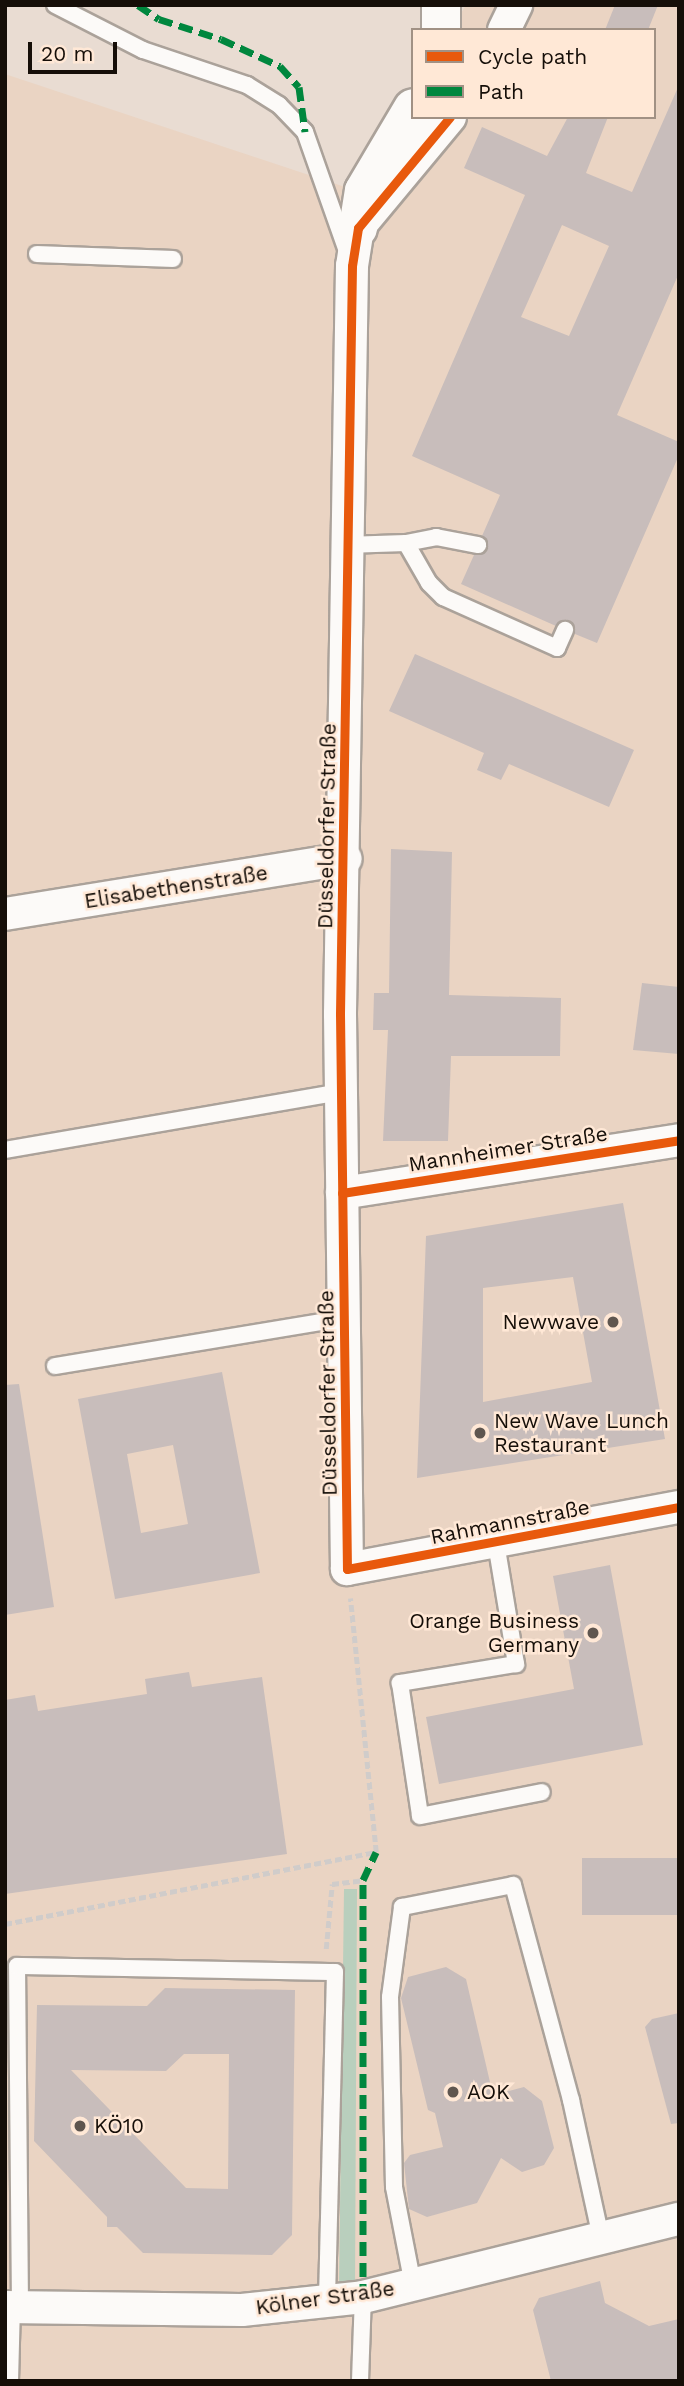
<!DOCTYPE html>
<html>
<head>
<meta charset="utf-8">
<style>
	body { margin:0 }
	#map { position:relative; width:684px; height:2386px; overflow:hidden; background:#e9dcd2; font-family:"Work Sans",sans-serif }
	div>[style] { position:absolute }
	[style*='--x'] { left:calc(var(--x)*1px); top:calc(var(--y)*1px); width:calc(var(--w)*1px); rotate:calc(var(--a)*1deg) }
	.built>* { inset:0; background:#ead4c3 }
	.green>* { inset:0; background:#b9cfbd }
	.building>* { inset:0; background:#c8bdbb; transform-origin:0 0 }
	.path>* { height:4.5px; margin-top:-2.25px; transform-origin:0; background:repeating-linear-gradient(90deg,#d0ccca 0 7px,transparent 0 10.5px) }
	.roads { filter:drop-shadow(2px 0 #aba29a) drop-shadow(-2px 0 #aba29a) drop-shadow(0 2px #aba29a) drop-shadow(0 -2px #aba29a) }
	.lane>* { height:16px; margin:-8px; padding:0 8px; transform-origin:8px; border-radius:8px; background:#fcfaf8 }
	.street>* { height:32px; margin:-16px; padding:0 16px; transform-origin:16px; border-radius:16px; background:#fcfaf8 }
	.highway>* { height:38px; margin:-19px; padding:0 19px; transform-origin:19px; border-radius:19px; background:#fcfaf8 }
	.quiet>* { height:7px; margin-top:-3.5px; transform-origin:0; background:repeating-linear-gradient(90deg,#00873e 0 14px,transparent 0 21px) }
	.cycleway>* { height:9px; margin:-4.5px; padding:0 4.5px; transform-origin:4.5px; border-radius:4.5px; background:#e8590c }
	.dots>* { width:19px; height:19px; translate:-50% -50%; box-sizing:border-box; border:4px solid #ffe8d6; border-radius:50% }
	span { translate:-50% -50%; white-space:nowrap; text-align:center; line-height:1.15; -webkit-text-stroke:5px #ffe8d6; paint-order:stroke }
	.street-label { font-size:21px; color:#150e08 }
	.poi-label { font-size:21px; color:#150e08 }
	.right { translate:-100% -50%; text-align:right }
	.left { translate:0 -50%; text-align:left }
	.frame { position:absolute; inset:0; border:7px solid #150e08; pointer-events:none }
	.legend { position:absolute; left:411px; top:28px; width:245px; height:91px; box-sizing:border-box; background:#ffe8d6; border:2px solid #a19184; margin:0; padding:9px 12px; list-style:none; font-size:21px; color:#150e08 }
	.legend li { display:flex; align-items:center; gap:14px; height:35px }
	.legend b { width:35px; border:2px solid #a19184 }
	.scale { position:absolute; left:28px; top:42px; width:89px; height:32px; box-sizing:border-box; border:4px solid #150e08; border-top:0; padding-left:9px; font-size:21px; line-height:24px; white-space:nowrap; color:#150e08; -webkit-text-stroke:5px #ffe8d6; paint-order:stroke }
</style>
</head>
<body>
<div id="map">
	<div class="built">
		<i style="clip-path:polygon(466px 5px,679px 5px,679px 2381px,5px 2381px,5px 74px,354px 190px,413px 117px,654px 117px,654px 30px,451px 30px)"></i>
	</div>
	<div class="green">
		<i style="clip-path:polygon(344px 1889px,357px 1889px,355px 2289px,339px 2290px)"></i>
	</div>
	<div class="building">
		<i style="clip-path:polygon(615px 5px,658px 5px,648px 30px,605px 30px)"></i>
		<i style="clip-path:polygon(evenodd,679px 85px,679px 273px,617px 415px,679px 442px,679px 455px,597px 643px,575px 634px,569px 620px,556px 626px,461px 584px,474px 555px,488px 548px,482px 536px,500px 495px,412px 456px,525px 195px,464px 168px,482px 127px,547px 156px,568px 117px,608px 117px,586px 173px,632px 192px,679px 85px,562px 225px,609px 246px,569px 336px,521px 317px,562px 225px)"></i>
		<i style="clip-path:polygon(415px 654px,634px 750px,609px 807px,509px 764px,501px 780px,477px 770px,484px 753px,389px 711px)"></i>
		<i style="clip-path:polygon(391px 849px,452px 852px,449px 995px,561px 998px,560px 1056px,451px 1056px,448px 1141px,383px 1141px,388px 1030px,373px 1030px,374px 993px,389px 993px)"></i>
		<i style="clip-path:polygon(642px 983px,679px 987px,679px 1054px,633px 1050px)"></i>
		<i style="clip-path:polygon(evenodd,623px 1203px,665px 1439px,417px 1478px,426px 1236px,623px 1203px,573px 1277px,592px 1382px,483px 1402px,483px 1288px,573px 1277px)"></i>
		<i style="clip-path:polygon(evenodd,222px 1372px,260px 1573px,115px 1599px,78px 1399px,222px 1372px,173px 1445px,188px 1524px,141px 1533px,127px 1454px,173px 1445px)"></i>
		<i style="clip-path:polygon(19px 1384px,54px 1607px,5px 1615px,5px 1385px)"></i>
		<i style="clip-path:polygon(610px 1565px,643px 1745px,439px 1784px,426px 1717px,574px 1689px,553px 1576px)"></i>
		<i style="clip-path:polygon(189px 1672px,192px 1687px,262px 1677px,287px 1854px,5px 1894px,5px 1700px,35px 1695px,38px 1711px,147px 1694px,145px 1679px)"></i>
		<i style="left:679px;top:1858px;width:57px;height:97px;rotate:90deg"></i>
		<i style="clip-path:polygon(446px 1967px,466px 1979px,493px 2095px,524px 2087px,542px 2101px,554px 2148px,544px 2165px,522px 2172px,501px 2158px,477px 2203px,427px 2217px,409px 2209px,404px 2163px,410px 2155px,443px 2147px,435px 2113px,428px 2110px,401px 1998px,408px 1977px)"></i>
		<i style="clip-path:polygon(evenodd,165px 1988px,295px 1990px,292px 2235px,272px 2255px,143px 2253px,117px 2227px,107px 2227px,107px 2217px,34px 2141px,37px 2005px,147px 2006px,165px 1988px,184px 2054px,229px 2054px,228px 2189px,186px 2188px,71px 2070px,166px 2071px,184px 2054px)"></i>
		<i style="clip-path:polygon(679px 2013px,679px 2123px,671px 2124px,645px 2027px,652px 2019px)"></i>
		<i style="clip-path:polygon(600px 2281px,605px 2303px,649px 2326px,679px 2319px,679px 2381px,551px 2381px,533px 2310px,539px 2298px)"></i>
	</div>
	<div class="path">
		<i style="--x:5;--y:1924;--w:378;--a:-11"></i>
		<i style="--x:376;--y:1852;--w:255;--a:-95.8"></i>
		<i style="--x:326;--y:1949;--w:65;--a:-84.7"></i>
		<i style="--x:332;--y:1884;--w:31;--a:-7"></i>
	</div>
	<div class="roads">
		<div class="lane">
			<i style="--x:55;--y:5;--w:99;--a:27.1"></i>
			<i style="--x:143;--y:50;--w:110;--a:18.6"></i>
			<i style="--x:247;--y:85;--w:38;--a:32"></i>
			<i style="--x:279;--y:105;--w:37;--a:46"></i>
			<i style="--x:305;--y:132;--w:126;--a:70.6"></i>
			<i style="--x:37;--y:254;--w:136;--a:2.1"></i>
			<i style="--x:406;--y:543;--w:46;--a:60.1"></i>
			<i style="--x:429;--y:583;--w:20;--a:45"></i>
			<i style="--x:443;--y:597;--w:125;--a:24.1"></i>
			<i style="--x:557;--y:648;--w:20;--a:-66"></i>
			<i style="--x:345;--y:545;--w:61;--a:-1.9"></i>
			<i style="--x:406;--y:543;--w:31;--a:-11"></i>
			<i style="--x:436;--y:537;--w:43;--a:10.8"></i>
			<i style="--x:5;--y:1150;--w:342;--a:-9.8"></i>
			<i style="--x:55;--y:1366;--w:293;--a:-9.4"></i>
			<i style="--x:496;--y:1543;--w:123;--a:80.6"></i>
			<i style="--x:516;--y:1664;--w:118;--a:170.7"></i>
			<i style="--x:400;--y:1683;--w:134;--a:81.4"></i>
			<i style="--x:420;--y:1816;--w:124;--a:-11.1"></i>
			<i style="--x:413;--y:2285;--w:100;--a:-101"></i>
			<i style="--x:394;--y:2187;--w:190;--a:-91.2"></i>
			<i style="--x:390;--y:1997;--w:91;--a:-82.4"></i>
			<i style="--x:402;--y:1907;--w:113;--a:-11.2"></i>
			<i style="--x:513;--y:1885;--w:223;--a:74.9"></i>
			<i style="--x:571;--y:2100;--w:141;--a:77.7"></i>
			<i style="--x:20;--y:2307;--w:341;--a:-90.5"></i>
			<i style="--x:17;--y:1966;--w:318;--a:1.1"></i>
			<i style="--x:335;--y:1972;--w:329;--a:91.4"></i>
			<i style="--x:10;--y:2381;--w:74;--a:-88.5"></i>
			<i style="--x:360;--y:2381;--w:84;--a:-88"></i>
		</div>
		<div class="street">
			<i style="--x:504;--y:30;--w:28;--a:-64"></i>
			<i style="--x:450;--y:117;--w:144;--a:129.7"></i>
			<i style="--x:358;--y:228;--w:38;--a:99"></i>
			<i style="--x:352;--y:266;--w:748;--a:90.92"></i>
			<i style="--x:340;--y:1014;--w:555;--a:89.28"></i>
			<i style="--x:347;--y:1569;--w:338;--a:-10.6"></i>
			<i style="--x:5;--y:914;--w:345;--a:-9.2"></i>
			<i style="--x:342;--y:1193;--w:341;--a:-8.9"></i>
			<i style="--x:5;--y:2307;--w:237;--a:0.7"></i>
			<i style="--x:242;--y:2310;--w:122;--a:-6.1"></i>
			<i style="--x:363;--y:2297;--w:325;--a:-13.9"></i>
		</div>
		<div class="highway">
			<i style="--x:441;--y:30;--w:25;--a:-90"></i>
			<i style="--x:358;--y:228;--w:37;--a:-81"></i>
			<i style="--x:364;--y:191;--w:96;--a:-59.4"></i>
		</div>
	</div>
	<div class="quiet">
		<i style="--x:138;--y:5;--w:25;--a:34"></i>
		<i style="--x:159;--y:19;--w:65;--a:17.9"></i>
		<i style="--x:221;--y:39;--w:65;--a:24.6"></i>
		<i style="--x:280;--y:66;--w:28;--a:48"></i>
		<i style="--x:299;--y:87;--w:45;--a:82.4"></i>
		<i style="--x:363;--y:2297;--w:417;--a:-90"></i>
		<i style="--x:363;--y:1880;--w:31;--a:-65"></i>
	</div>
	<div class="cycleway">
		<i style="--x:450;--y:117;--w:144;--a:129.7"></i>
		<i style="--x:358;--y:228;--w:38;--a:99"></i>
		<i style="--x:352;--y:266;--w:748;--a:90.92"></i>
		<i style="--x:340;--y:1014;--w:555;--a:89.28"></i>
		<i style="--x:347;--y:1569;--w:338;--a:-10.6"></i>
		<i style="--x:342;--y:1193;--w:341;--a:-8.9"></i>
	</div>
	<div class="dots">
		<i style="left:613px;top:1322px;background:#5f564f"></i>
		<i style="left:480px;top:1433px;background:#5f564f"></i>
		<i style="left:593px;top:1633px;background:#5f564f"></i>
		<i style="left:453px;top:2092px;background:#5f564f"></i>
		<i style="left:80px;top:2126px;background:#5f564f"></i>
	</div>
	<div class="street-label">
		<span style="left:327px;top:826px;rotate:-89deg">Düsseldorfer Straße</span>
		<span style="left:176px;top:887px;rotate:-9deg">Elisabethenstraße</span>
		<span style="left:508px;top:1149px;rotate:-9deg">Mannheimer Straße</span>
		<span style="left:328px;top:1393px;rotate:-91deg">Düsseldorfer Straße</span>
		<span style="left:510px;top:1522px;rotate:-11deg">Rahmannstraße</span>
		<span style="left:325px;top:2298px;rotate:-8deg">Kölner Straße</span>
	</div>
	<div class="poi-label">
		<span class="right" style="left:599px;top:1322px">Newwave</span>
		<span class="left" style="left:494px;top:1433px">New Wave Lunch<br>Restaurant</span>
		<span class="right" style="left:579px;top:1633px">Orange Business<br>Germany</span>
		<span class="left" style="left:467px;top:2092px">AOK</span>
		<span class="left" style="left:94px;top:2126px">KÖ10</span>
	</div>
	<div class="frame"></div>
	<ul class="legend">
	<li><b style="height:9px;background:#e8590c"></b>Cycle path</li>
	<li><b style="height:9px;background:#00873e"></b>Path</li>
	</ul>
	<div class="scale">20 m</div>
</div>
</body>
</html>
